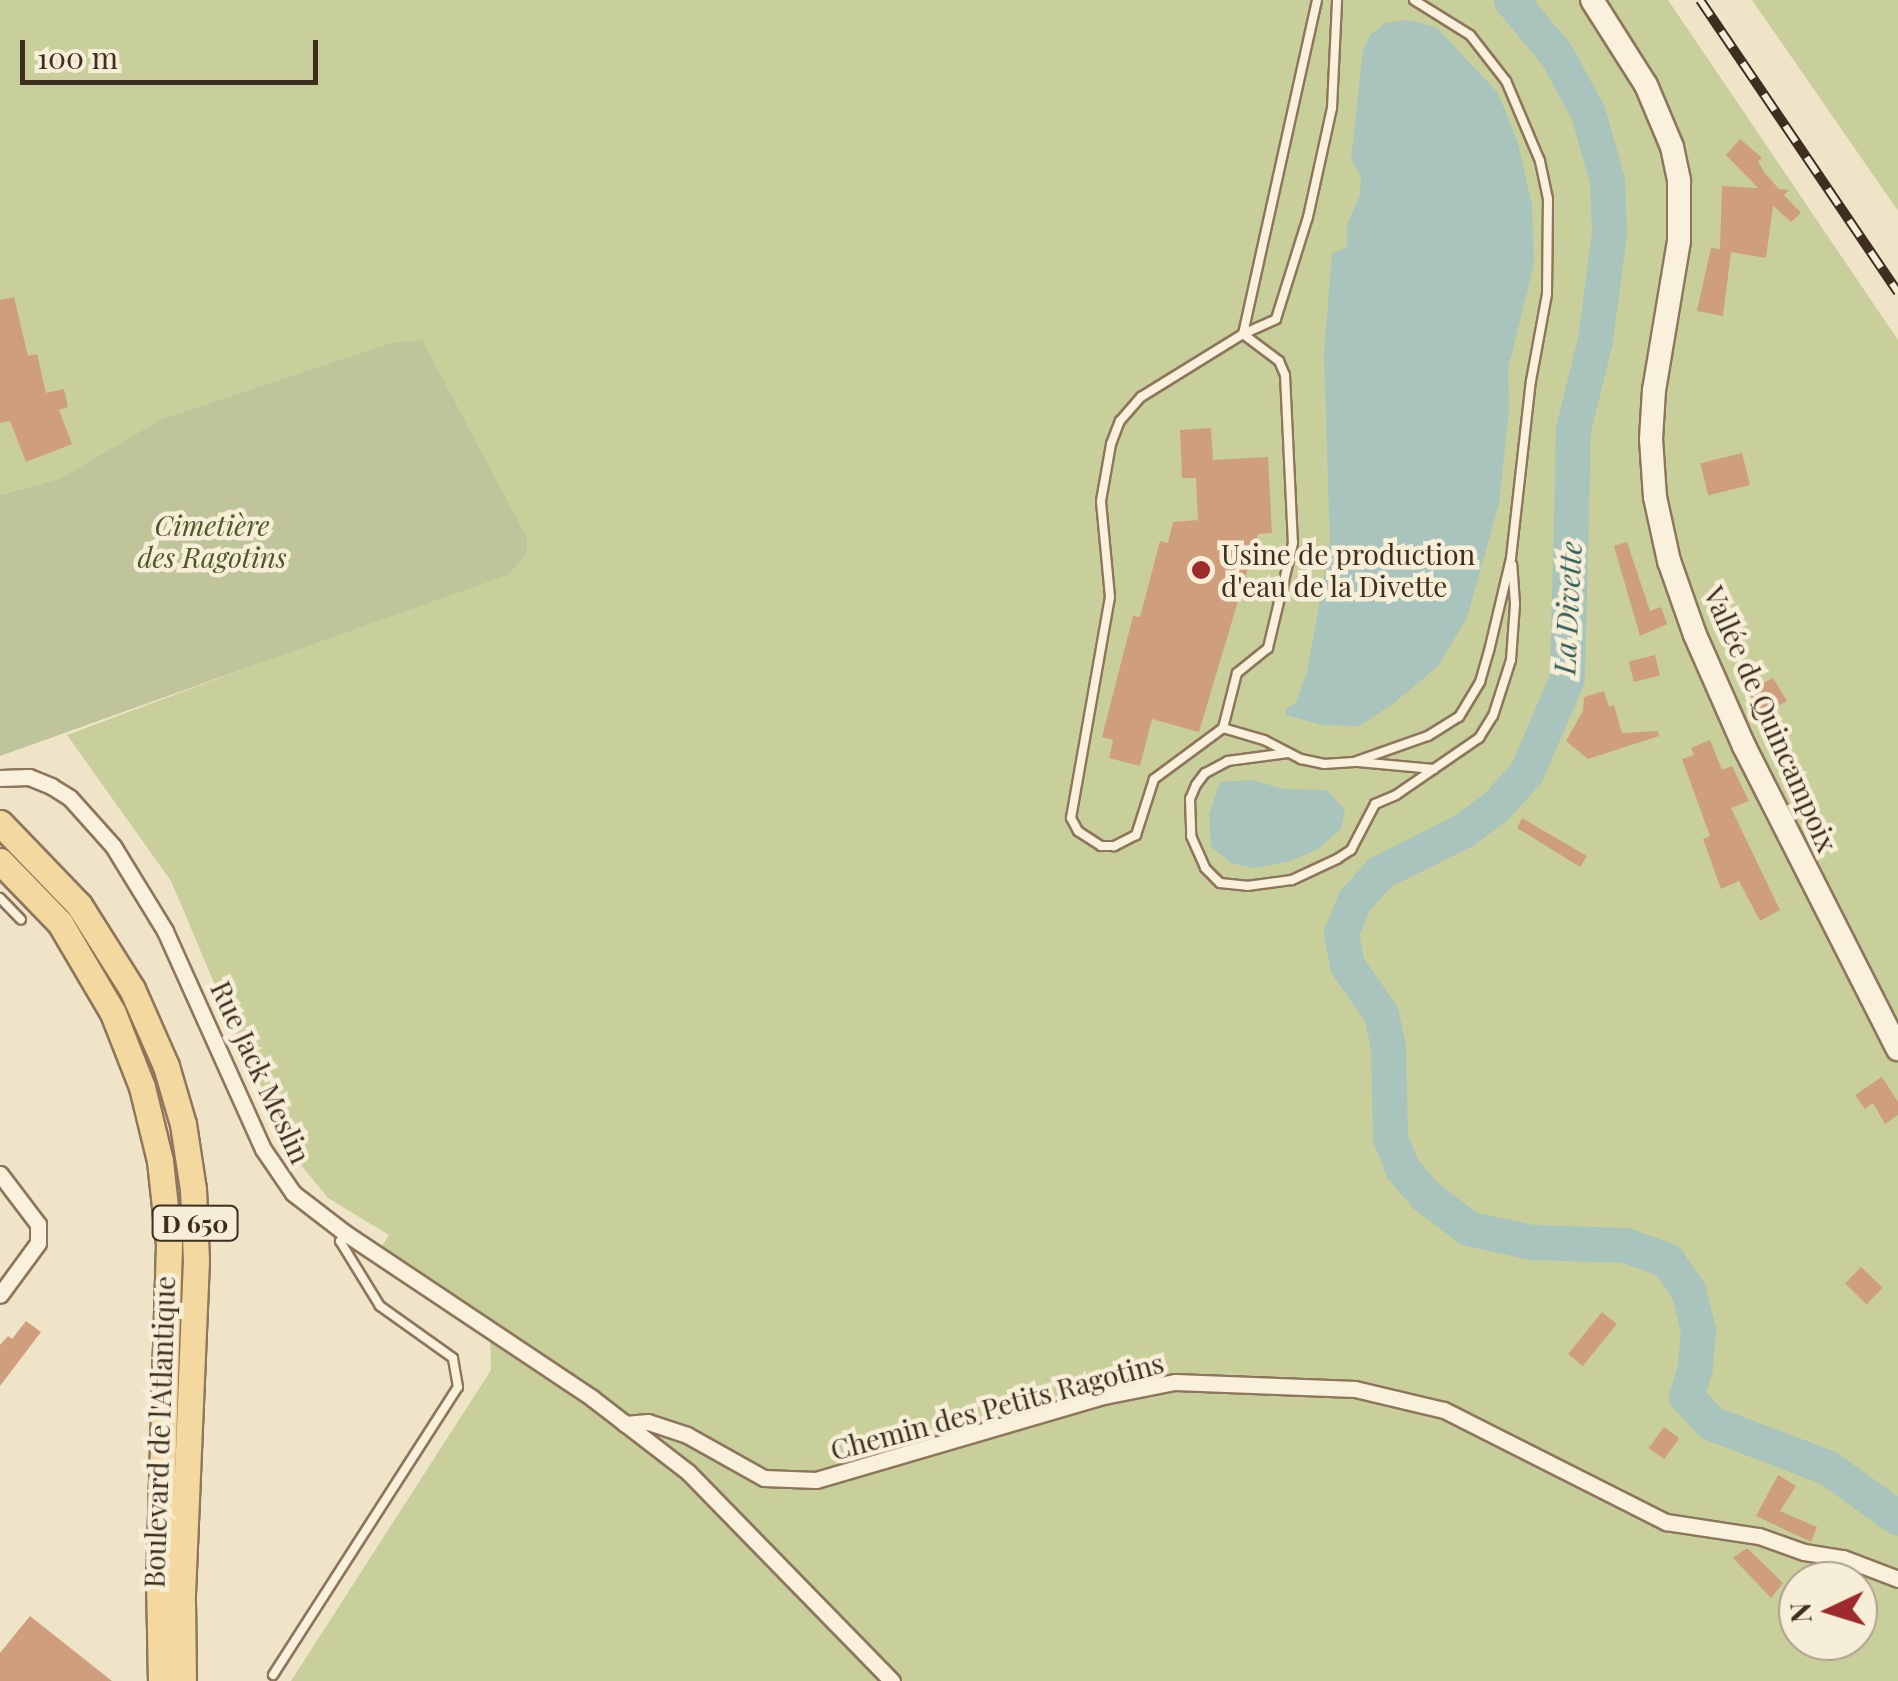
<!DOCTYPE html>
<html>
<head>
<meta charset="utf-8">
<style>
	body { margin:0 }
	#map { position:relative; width:1898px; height:1681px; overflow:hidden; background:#f0e4c8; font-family:"Playfair Display",serif }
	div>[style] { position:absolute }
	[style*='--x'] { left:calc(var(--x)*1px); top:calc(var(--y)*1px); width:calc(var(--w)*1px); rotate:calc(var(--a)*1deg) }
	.green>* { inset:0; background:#c9cf9b }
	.cemetery>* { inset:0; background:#bfc49a }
	.water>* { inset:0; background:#a9c4bc }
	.river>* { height:35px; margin:-17.5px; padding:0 17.5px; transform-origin:17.5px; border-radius:17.5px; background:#a9c4bc }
	.building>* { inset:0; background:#cf9f7d; transform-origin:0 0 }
	.roads { filter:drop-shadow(2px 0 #8d765c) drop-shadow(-2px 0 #8d765c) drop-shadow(0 2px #8d765c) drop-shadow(0 -2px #8d765c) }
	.lane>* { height:8px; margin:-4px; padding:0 4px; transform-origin:4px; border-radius:4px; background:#faf1dc }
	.street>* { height:15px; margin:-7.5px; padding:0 7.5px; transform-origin:7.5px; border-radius:7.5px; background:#faf1dc }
	.secondary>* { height:22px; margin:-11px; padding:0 11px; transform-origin:11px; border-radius:11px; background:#faf1dc }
	.primary>* { height:25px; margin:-12.5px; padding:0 12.5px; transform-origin:12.5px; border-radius:12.5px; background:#f3d9a0 }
	.rail>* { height:10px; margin-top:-5px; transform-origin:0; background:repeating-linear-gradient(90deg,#f7eed8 0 19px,#3d2e20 0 38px); box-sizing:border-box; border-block:2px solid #3d2e20 }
	.dots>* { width:28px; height:28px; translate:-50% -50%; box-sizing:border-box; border:5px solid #f7eed8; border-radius:50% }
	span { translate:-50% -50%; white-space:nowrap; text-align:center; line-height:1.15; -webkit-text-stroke:9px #f7eed8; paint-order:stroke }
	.shield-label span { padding:2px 8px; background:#f7eed8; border:2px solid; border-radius:8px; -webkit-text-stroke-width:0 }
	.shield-label { font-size:25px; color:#3d2e20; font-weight:700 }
	.park-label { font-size:28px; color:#4d5a26; font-style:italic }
	.poi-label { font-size:28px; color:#3d2e20 }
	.left { translate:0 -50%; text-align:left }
	.street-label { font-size:28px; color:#3d2e20 }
	.water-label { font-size:30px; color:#2f5d5a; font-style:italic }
	.north { position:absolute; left:1778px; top:1561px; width:100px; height:100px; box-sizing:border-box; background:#f7eed8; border:2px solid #ada18e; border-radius:50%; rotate:266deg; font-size:28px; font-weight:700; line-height:40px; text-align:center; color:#3d2e20 }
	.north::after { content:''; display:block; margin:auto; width:35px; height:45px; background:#9e2a2b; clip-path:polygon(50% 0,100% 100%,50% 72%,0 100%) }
	.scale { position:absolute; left:20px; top:40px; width:298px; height:45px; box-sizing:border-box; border:5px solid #3d2e20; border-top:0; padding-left:12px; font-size:30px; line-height:35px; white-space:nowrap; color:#3d2e20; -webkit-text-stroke:8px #f7eed8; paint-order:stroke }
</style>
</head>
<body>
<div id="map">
	<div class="green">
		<i style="clip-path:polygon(evenodd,0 0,1668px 0,1898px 340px,1898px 1681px,291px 1681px,491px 1370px,490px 1340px,372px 1262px,389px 1235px,328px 1198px,301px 1165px,256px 1082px,171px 881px,67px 735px,281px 655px,197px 411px,159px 420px,61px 478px,0 495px,0 0,1798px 1581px,1858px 1581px,1858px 1641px,1798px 1641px,1798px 1581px)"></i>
		<i style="clip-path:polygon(1752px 0,1898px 0,1898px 211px)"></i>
	</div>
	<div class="cemetery">
		<i style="clip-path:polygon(422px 340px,527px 538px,527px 554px,507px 575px,0 756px,0 495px,61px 478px,159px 420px,392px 343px)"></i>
	</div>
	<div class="water">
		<i style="clip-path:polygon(1408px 20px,1436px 27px,1498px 93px,1518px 143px,1532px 205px,1534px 264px,1508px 369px,1509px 409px,1499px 504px,1467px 618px,1438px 666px,1393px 704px,1359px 726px,1322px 725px,1286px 715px,1286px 708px,1296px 703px,1307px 672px,1330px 545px,1324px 353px,1332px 253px,1347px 248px,1347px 225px,1360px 195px,1361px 176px,1351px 160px,1363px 50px,1370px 35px,1385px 23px)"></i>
		<i style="clip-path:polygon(1251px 780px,1285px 789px,1327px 790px,1345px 810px,1341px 829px,1318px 849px,1288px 862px,1253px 868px,1231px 863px,1211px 847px,1209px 814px,1220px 782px)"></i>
	</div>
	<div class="river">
		<i style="--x:1511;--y:0;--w:70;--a:50.2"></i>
		<i style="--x:1556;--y:54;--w:67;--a:61.5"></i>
		<i style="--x:1588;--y:113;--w:71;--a:74.4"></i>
		<i style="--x:1607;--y:181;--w:52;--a:87.8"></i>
		<i style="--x:1609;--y:233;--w:108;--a:97.5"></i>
		<i style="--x:1595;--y:340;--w:92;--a:103.9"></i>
		<i style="--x:1573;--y:429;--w:249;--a:91.4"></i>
		<i style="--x:1567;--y:678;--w:103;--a:113.3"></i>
		<i style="--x:1526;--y:773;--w:45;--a:132.3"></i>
		<i style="--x:1496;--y:806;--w:40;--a:143"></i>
		<i style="--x:1464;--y:830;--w:94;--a:153.4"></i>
		<i style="--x:1380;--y:872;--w:39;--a:132"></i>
		<i style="--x:1354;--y:901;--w:35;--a:112"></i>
		<i style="--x:1341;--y:934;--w:32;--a:79"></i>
		<i style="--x:1347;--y:965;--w:60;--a:55.2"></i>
		<i style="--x:1381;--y:1014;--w:34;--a:78"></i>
		<i style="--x:1388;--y:1047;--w:90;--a:88.7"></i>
		<i style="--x:1390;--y:1137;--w:33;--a:69"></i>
		<i style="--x:1402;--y:1168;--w:35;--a:50"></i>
		<i style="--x:1425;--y:1195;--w:54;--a:37.5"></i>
		<i style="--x:1468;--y:1228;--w:65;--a:12.5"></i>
		<i style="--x:1531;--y:1242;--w:94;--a:1.8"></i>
		<i style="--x:1625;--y:1245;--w:45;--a:19.7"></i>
		<i style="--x:1667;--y:1260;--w:37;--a:55"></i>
		<i style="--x:1688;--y:1290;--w:41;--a:76"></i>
		<i style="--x:1698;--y:1330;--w:37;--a:95"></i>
		<i style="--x:1695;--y:1367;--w:30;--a:107"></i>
		<i style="--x:1686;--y:1396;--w:37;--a:47"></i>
		<i style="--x:1711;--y:1423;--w:124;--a:20.8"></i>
		<i style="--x:1827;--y:1467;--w:87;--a:35.7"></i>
	</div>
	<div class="building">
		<i style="clip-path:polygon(1740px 139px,1762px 158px,1758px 161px,1764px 172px,1779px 189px,1789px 190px,1784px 195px,1801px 213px,1791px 222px,1773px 206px,1766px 258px,1731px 252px,1723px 316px,1697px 311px,1711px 248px,1720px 249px,1722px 186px,1758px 188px,1726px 155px)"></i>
		<i style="clip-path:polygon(14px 297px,28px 356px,37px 354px,46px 393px,64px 389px,68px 407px,59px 410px,72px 444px,26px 462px,10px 421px,0 423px,0 300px)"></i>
		<i style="clip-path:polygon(1211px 428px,1213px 460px,1268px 457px,1272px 533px,1258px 534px,1199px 732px,1152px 719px,1140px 766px,1109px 758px,1113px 740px,1102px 737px,1133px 616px,1140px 617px,1160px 541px,1168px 543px,1173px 522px,1198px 520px,1196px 478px,1182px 478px,1180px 430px)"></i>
		<i style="left:1742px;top:453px;width:33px;height:43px;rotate:76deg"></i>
		<i style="clip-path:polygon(1627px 542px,1650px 611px,1661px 607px,1667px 624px,1640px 636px,1614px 546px)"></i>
		<i style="left:1655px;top:655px;width:21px;height:27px;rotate:76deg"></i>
		<i style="clip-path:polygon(1773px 678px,1787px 701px,1772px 709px,1769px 731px,1748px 691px)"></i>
		<i style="clip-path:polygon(1604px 691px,1609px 707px,1614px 705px,1622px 733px,1658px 731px,1659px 736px,1588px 759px,1566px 741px,1583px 711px,1584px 697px)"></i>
		<i style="clip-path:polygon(1710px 740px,1722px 770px,1732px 766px,1749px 801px,1731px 808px,1780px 910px,1760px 921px,1739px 881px,1721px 889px,1703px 839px,1710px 836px,1682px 759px,1694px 755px,1691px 748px)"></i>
		<i style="clip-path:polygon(1522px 818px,1587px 856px,1580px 867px,1517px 828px)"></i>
		<i style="clip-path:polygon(1882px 1077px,1898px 1102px,1898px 1115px,1885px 1124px,1873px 1103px,1865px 1109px,1855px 1095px)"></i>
		<i style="left:1861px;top:1267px;width:30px;height:23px;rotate:44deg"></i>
		<i style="left:1602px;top:1312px;width:19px;height:54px;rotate:39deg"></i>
		<i style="clip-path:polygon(26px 1321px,41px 1332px,0 1386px,0 1345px,8px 1336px,12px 1339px)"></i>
		<i style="left:1664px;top:1427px;width:19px;height:26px;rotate:36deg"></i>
		<i style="clip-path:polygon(1778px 1475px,1796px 1486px,1780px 1511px,1817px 1527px,1811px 1542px,1756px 1516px)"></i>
		<i style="clip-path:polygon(1747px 1548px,1783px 1583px,1771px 1598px,1733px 1558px)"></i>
		<i style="clip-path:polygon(30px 1616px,112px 1681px,0 1681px,0 1653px)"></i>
	</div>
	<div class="roads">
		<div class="lane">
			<i style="--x:1243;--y:334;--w:45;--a:36.9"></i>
			<i style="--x:1279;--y:361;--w:15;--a:67"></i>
			<i style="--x:1285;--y:375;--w:168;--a:87.3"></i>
			<i style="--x:1293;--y:543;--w:108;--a:103.4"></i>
			<i style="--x:1268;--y:648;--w:40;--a:141"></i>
			<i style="--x:1237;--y:673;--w:57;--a:104.3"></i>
			<i style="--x:1223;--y:728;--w:86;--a:143.5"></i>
			<i style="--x:1154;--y:779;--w:59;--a:107.8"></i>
			<i style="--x:1136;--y:835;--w:25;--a:153"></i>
			<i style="--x:1114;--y:846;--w:13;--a:180"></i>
			<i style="--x:1101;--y:846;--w:27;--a:-147"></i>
			<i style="--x:1078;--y:831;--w:15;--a:-118"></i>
			<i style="--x:1071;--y:818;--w:224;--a:-80"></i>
			<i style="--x:1110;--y:597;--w:96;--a:-95.4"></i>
			<i style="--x:1101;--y:501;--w:58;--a:-80"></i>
			<i style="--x:1111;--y:444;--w:25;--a:-69"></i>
			<i style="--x:1120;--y:421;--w:32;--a:-49"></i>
			<i style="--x:1141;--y:397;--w:120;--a:-31.7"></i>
			<i style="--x:1243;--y:334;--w:36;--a:-24"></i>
			<i style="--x:1276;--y:319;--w:107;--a:-72.6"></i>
			<i style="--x:1308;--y:217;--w:112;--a:-77.6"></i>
			<i style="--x:1332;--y:108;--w:108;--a:-87.3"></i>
			<i style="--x:1243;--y:334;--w:342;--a:-77.5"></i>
			<i style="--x:1223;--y:728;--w:43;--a:16.3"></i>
			<i style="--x:1264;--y:740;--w:42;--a:27.2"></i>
			<i style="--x:1301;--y:759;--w:24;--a:12"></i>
			<i style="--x:1324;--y:764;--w:30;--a:-4"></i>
			<i style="--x:1354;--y:762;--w:78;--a:-19.4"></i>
			<i style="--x:1428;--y:736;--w:36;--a:-32"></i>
			<i style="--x:1459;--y:717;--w:41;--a:-59"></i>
			<i style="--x:1480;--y:682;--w:32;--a:-74"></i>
			<i style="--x:1489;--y:651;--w:96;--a:-76.7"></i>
			<i style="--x:1511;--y:558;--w:178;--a:-83.6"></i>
			<i style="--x:1531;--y:381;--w:88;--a:-79.6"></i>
			<i style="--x:1547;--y:294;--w:95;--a:-89.4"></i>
			<i style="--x:1548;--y:199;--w:39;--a:-102"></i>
			<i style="--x:1540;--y:161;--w:87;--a:-113"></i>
			<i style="--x:1506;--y:81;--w:58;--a:-128"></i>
			<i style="--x:1470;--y:35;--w:66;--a:-148"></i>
			<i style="--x:1288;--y:753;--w:61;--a:172.4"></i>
			<i style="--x:1228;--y:761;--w:26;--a:152"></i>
			<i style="--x:1205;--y:773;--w:15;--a:127"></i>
			<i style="--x:1196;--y:785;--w:15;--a:113"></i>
			<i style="--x:1190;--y:799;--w:37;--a:88"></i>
			<i style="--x:1191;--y:836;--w:35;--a:66"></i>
			<i style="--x:1205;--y:868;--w:21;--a:45"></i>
			<i style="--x:1220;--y:883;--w:27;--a:6"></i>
			<i style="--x:1247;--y:886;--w:45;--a:-7.6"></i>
			<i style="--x:1292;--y:880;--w:50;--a:-25"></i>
			<i style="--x:1337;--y:859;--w:17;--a:-33"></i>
			<i style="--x:1351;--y:850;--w:52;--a:-62.4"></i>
			<i style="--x:1375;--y:804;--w:23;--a:-23"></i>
			<i style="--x:1396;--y:795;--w:101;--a:-34.5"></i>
			<i style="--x:1479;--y:738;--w:26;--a:-58"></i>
			<i style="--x:1493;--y:716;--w:59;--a:-72.2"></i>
			<i style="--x:1511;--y:660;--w:56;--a:-85.9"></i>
			<i style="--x:1515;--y:604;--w:39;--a:-94"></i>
			<i style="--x:1358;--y:762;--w:76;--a:5.3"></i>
			<i style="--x:0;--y:898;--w:30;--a:46"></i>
			<i style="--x:273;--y:1675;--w:342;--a:-57.3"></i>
			<i style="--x:458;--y:1387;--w:29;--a:-100"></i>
			<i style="--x:453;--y:1358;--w:90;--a:-144.5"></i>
			<i style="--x:380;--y:1306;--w:76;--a:-121.6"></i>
			<i style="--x:340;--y:1241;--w:9;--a:-58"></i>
		</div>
		<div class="street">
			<i style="--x:0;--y:778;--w:29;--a:-2"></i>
			<i style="--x:29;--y:777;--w:24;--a:22"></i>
			<i style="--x:51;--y:786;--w:22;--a:32"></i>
			<i style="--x:70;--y:798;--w:64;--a:48.1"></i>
			<i style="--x:113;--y:846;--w:100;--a:58.5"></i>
			<i style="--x:165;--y:931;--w:239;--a:65.8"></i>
			<i style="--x:263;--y:1149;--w:53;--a:55.7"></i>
			<i style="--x:293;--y:1193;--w:66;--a:37.6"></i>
			<i style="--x:345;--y:1233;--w:297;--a:33.7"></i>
			<i style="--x:592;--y:1398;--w:121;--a:37.6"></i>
			<i style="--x:688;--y:1472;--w:292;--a:45.7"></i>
			<i style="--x:0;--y:1174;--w:63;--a:52.8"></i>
			<i style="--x:38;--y:1224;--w:19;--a:90"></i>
			<i style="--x:38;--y:1243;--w:64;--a:126.2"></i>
			<i style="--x:625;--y:1424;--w:23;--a:-5"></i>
			<i style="--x:648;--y:1422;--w:41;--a:18.4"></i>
			<i style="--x:687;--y:1435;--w:88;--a:29.2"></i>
			<i style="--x:764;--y:1478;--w:52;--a:2.2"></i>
			<i style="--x:816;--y:1480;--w:300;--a:-16.3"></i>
			<i style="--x:1104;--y:1396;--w:72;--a:-11.2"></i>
			<i style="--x:1175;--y:1382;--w:180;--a:2.2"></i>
			<i style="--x:1355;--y:1389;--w:91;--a:13.3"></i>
			<i style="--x:1444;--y:1410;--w:249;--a:26.8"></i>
			<i style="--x:1666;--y:1522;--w:94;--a:8.6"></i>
			<i style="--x:1759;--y:1536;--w:48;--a:19.6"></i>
			<i style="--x:1804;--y:1552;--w:39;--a:9"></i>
			<i style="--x:1843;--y:1558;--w:59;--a:20.9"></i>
		</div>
		<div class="secondary">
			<i style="--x:1592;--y:0;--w:101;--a:57.6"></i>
			<i style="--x:1646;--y:85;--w:67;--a:67.2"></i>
			<i style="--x:1672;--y:147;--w:35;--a:78"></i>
			<i style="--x:1679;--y:181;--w:60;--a:90"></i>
			<i style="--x:1679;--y:241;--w:151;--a:99.5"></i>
			<i style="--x:1654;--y:390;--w:49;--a:93.5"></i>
			<i style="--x:1651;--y:439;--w:58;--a:86.1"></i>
			<i style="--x:1655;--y:497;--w:66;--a:77.7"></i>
			<i style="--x:1669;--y:561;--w:78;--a:70.6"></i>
			<i style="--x:1695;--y:635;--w:121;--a:66.2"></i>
			<i style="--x:1744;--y:746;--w:340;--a:63.1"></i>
		</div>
		<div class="primary">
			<i style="--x:0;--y:823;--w:114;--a:46.1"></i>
			<i style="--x:79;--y:905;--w:99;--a:57.8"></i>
			<i style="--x:132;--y:989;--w:84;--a:66.2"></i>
			<i style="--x:166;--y:1066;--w:60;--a:73.7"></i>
			<i style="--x:183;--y:1124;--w:66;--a:81.3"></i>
			<i style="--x:193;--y:1189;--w:71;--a:87.6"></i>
			<i style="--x:196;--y:1260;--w:340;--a:92.4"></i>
			<i style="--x:182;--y:1600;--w:81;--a:89.3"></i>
			<i style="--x:0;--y:861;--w:86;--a:45.9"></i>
			<i style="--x:60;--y:923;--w:104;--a:59.5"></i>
			<i style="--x:113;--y:1013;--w:79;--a:68.6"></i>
			<i style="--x:142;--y:1087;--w:76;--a:76.3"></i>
			<i style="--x:160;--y:1161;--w:83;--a:83.8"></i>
			<i style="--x:169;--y:1244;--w:335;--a:91.7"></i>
			<i style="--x:159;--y:1579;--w:102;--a:88.9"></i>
		</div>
	</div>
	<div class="rail">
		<i style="--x:1700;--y:0;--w:353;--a:55.9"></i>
	</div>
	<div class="dots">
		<i style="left:1201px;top:570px;background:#9e2a2b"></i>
	</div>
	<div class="shield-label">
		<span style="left:195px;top:1223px">D 650</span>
	</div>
	<div class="park-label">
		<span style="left:212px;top:541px">Cimetière<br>des Ragotins</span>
	</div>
	<div class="poi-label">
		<span class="left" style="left:1221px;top:570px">Usine de production<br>d'eau de la Divette</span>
	</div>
	<div class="street-label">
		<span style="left:1771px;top:719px;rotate:66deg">Vallée de Quincampoix</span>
		<span style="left:261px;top:1072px;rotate:65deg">Rue Jack Meslin</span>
		<span style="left:997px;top:1406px;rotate:-15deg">Chemin des Petits Ragotins</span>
		<span style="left:159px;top:1432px;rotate:-88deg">Boulevard de l'Atlantique</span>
	</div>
	<div class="water-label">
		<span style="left:1567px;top:608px;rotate:-87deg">La Divette</span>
	</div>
	<div class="north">N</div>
	<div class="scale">100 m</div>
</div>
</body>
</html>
